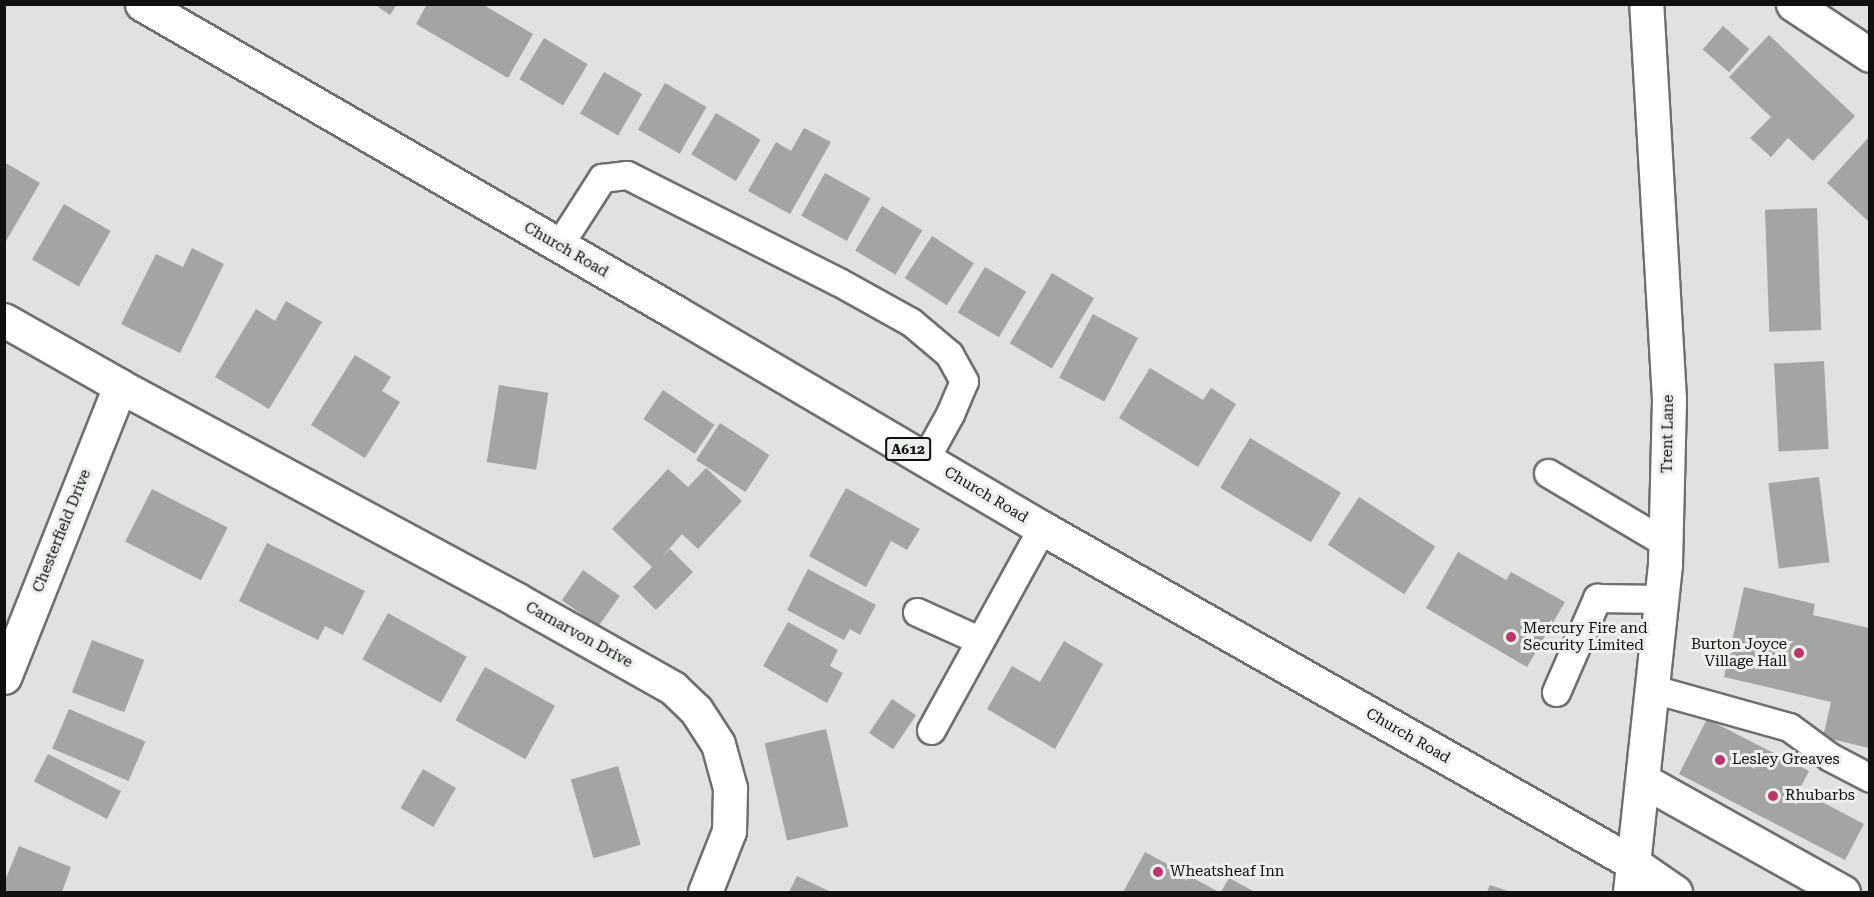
<!DOCTYPE html>
<html>
<head>
<meta charset="utf-8">
<style>
	body { margin:0 }
	#map { position:relative; width:1874px; height:897px; overflow:hidden; background:#dfe2de; font-family:"Roboto Serif",serif }
	div>[style] { position:absolute }
	[style*='--x'] { left:calc(var(--x)*1px); top:calc(var(--y)*1px); width:calc(var(--w)*1px); rotate:calc(var(--a)*1deg) }
	.building>* { inset:0; background:#a2a5a1; transform-origin:0 0 }
	.roads { filter:drop-shadow(2px 0 #6d706c) drop-shadow(-2px 0 #6d706c) drop-shadow(0 2px #6d706c) drop-shadow(0 -2px #6d706c) }
	.service>* { height:27px; margin:-13.5px; padding:0 13.5px; transform-origin:13.5px; border-radius:13.5px; background:#fff }
	.minor>* { height:33px; margin:-16.5px; padding:0 16.5px; transform-origin:16.5px; border-radius:16.5px; background:#fff }
	.primary>* { height:33px; margin:-16.5px; padding:0 16.5px; transform-origin:16.5px; border-radius:16.5px; background:#fff }
	.dots>* { width:16px; height:16px; translate:-50% -50%; box-sizing:border-box; border:3px solid #ecf0eb; border-radius:50% }
	span { translate:-50% -50%; white-space:nowrap; text-align:center; line-height:1.15; -webkit-text-stroke:6px #ecf0eb; paint-order:stroke }
	.shield-label span { padding:2px 4px; background:#ecf0eb; border:2px solid; border-radius:4px; -webkit-text-stroke-width:0 }
	.shield-label { font-size:14px; color:#0f100f; font-weight:700 }
	.street-label { font-size:15px; color:#0f100f }
	.poi-label { font-size:15px; color:#0f100f }
	.left { translate:0 -50%; text-align:left }
	.right { translate:-100% -50%; text-align:right }
	.frame { position:absolute; inset:0; border:6px solid #0f100f; pointer-events:none }
</style>
</head>
<body>
<div id="map">
	<div class="building">
		<i style="clip-path:polygon(374px 4px,397px 4px,390px 15px)"></i>
		<i style="clip-path:polygon(427px 4px,482px 4px,533px 34px,508px 78px,416px 24px)"></i>
		<i style="left:1723px;top:26px;width:35px;height:31px;rotate:41deg"></i>
		<i style="clip-path:polygon(1769px 35px,1855px 116px,1813px 161px,1788px 138px,1771px 157px,1750px 138px,1771px 117px,1729px 77px)"></i>
		<i style="left:544px;top:38px;width:51px;height:48px;rotate:31deg"></i>
		<i style="left:604px;top:72px;width:44px;height:48px;rotate:30deg"></i>
		<i style="left:665px;top:83px;width:48px;height:54px;rotate:30deg"></i>
		<i style="left:716px;top:113px;width:52px;height:48px;rotate:31deg"></i>
		<i style="clip-path:polygon(804px 128px,831px 142px,790px 214px,748px 191px,776px 142px,791px 151px)"></i>
		<i style="clip-path:polygon(1869px 137px,1869px 222px,1827px 183px)"></i>
		<i style="clip-path:polygon(4px 162px,40px 183px,6px 241px,4px 240px)"></i>
		<i style="left:825px;top:173px;width:52px;height:49px;rotate:29deg"></i>
		<i style="left:64px;top:204px;width:54px;height:64px;rotate:30deg"></i>
		<i style="left:882px;top:206px;width:47px;height:52px;rotate:31deg"></i>
		<i style="left:1817px;top:208px;width:122px;height:52px;rotate:88deg"></i>
		<i style="left:932px;top:236px;width:50px;height:50px;rotate:33deg"></i>
		<i style="clip-path:polygon(192px 248px,224px 264px,180px 353px,121px 324px,156px 254px,183px 267px)"></i>
		<i style="left:985px;top:267px;width:48px;height:53px;rotate:31deg"></i>
		<i style="left:1052px;top:273px;width:49px;height:82px;rotate:31deg"></i>
		<i style="clip-path:polygon(286px 301px,322px 322px,269px 409px,215px 377px,256px 309px,275px 321px)"></i>
		<i style="left:1093px;top:314px;width:51px;height:72px;rotate:28deg"></i>
		<i style="clip-path:polygon(355px 355px,391px 377px,382px 391px,400px 402px,365px 458px,311px 425px)"></i>
		<i style="left:1824px;top:361px;width:88px;height:50px;rotate:87deg"></i>
		<i style="clip-path:polygon(1150px 368px,1203px 400px,1211px 388px,1236px 404px,1198px 467px,1119px 418px)"></i>
		<i style="left:499px;top:385px;width:50px;height:78px;rotate:9deg"></i>
		<i style="left:663px;top:390px;width:62px;height:35px;rotate:34deg"></i>
		<i style="left:720px;top:423px;width:59px;height:44px;rotate:33deg"></i>
		<i style="left:1250px;top:438px;width:106px;height:58px;rotate:31deg"></i>
		<i style="clip-path:polygon(706px 468px,742px 501px,698px 549px,682px 534px,662px 557px,670px 549px,693px 572px,656px 610px,633px 587px,652px 567px,612px 529px,668px 469px,688px 487px)"></i>
		<i style="left:1819px;top:477px;width:86px;height:51px;rotate:83deg"></i>
		<i style="clip-path:polygon(846px 488px,920px 529px,907px 550px,891px 541px,866px 587px,809px 556px)"></i>
		<i style="left:152px;top:489px;width:85px;height:59px;rotate:27deg"></i>
		<i style="left:1359px;top:497px;width:91px;height:57px;rotate:33deg"></i>
		<i style="clip-path:polygon(267px 543px,365px 591px,343px 635px,325px 626px,318px 640px,239px 601px)"></i>
		<i style="clip-path:polygon(1458px 552px,1506px 580px,1511px 572px,1565px 602px,1527px 667px,1426px 608px)"></i>
		<i style="clip-path:polygon(808px 569px,876px 605px,860px 635px,850px 629px,844px 640px,787px 610px)"></i>
		<i style="left:583px;top:570px;width:45px;height:37px;rotate:35deg"></i>
		<i style="clip-path:polygon(1744px 587px,1815px 604px,1813px 615px,1869px 628px,1869px 748px,1823px 737px,1831px 702px,1724px 677px)"></i>
		<i style="left:388px;top:613px;width:90px;height:53px;rotate:29deg"></i>
		<i style="clip-path:polygon(788px 622px,838px 650px,830px 666px,843px 673px,827px 703px,763px 666px)"></i>
		<i style="left:92px;top:640px;width:56px;height:56px;rotate:21deg"></i>
		<i style="clip-path:polygon(1064px 641px,1103px 664px,1055px 749px,987px 709px,1012px 666px,1040px 682px)"></i>
		<i style="left:485px;top:667px;width:80px;height:61px;rotate:29deg"></i>
		<i style="left:892px;top:699px;width:29px;height:41px;rotate:34deg"></i>
		<i style="left:69px;top:709px;width:83px;height:43px;rotate:23deg"></i>
		<i style="clip-path:polygon(1707px 719px,1809px 771px,1799px 790px,1864px 824px,1845px 860px,1679px 774px)"></i>
		<i style="left:826px;top:729px;width:100px;height:63px;rotate:77deg"></i>
		<i style="left:48px;top:754px;width:82px;height:31px;rotate:27deg"></i>
		<i style="left:618px;top:766px;width:82px;height:49px;rotate:74deg"></i>
		<i style="left:423px;top:769px;width:38px;height:45px;rotate:30deg"></i>
		<i style="clip-path:polygon(19px 846px,71px 867px,62px 892px,4px 892px,4px 883px)"></i>
		<i style="clip-path:polygon(1145px 852px,1219px 892px,1123px 892px)"></i>
		<i style="clip-path:polygon(797px 876px,831px 892px,789px 892px)"></i>
		<i style="clip-path:polygon(1229px 878px,1255px 892px,1221px 892px)"></i>
		<i style="clip-path:polygon(1490px 885px,1511px 892px,1487px 892px)"></i>
	</div>
	<div class="roads">
		<div class="service">
			<i style="--x:559;--y:245;--w:80;--a:-57.3"></i>
			<i style="--x:602;--y:178;--w:25;--a:-7"></i>
			<i style="--x:627;--y:175;--w:237;--a:26.8"></i>
			<i style="--x:839;--y:282;--w:82;--a:29.1"></i>
			<i style="--x:911;--y:322;--w:50;--a:40.1"></i>
			<i style="--x:949;--y:354;--w:31;--a:61"></i>
			<i style="--x:964;--y:381;--w:36;--a:113"></i>
			<i style="--x:950;--y:414;--w:51;--a:119.1"></i>
			<i style="--x:1548;--y:473;--w:137;--a:30.7"></i>
			<i style="--x:917;--y:612;--w:68;--a:24.3"></i>
			<i style="--x:1653;--y:689;--w:141;--a:15.6"></i>
			<i style="--x:1789;--y:727;--w:51;--a:36.2"></i>
			<i style="--x:1830;--y:757;--w:45;--a:27.7"></i>
			<i style="--x:1556;--y:692;--w:103;--a:-66.4"></i>
			<i style="--x:1597;--y:598;--w:65;--a:0.9"></i>
			<i style="--x:931;--y:730;--w:230;--a:-61.2"></i>
		</div>
		<div class="minor">
			<i style="--x:1793;--y:4;--w:92;--a:33.5"></i>
			<i style="--x:4;--y:320;--w:133;--a:29.6"></i>
			<i style="--x:120;--y:386;--w:313;--a:111.7"></i>
			<i style="--x:120;--y:386;--w:451;--a:28.3"></i>
			<i style="--x:517;--y:600;--w:179;--a:29.4"></i>
			<i style="--x:673;--y:688;--w:32;--a:44"></i>
			<i style="--x:696;--y:710;--w:40;--a:57.1"></i>
			<i style="--x:718;--y:744;--w:46;--a:74.7"></i>
			<i style="--x:730;--y:788;--w:43;--a:91.3"></i>
			<i style="--x:729;--y:831;--w:66;--a:111.5"></i>
			<i style="--x:1644;--y:781;--w:228;--a:29.2"></i>
			<i style="--x:1630;--y:892;--w:331;--a:-83.9"></i>
			<i style="--x:1665;--y:563;--w:164;--a:-88.6"></i>
			<i style="--x:1669;--y:399;--w:396;--a:-93.3"></i>
		</div>
		<div class="primary">
			<i style="--x:142;--y:4;--w:616;--a:30.02"></i>
			<i style="--x:675;--y:312;--w:426;--a:30.5"></i>
			<i style="--x:1042;--y:528;--w:679;--a:29.55"></i>
			<i style="--x:1633;--y:863;--w:51;--a:34.6"></i>
		</div>
	</div>
	<div class="dots">
		<i style="left:1511px;top:637px;background:#bf346b"></i>
		<i style="left:1799px;top:653px;background:#bf346b"></i>
		<i style="left:1720px;top:760px;background:#bf346b"></i>
		<i style="left:1773px;top:796px;background:#bf346b"></i>
		<i style="left:1158px;top:872px;background:#bf346b"></i>
	</div>
	<div class="shield-label">
		<span style="left:908px;top:449px">A612</span>
	</div>
	<div class="street-label">
		<span style="left:566px;top:250px;rotate:30deg">Church Road</span>
		<span style="left:1668px;top:434px;rotate:-89deg">Trent Lane</span>
		<span style="left:986px;top:495px;rotate:31deg">Church Road</span>
		<span style="left:62px;top:531px;rotate:-68deg">Chesterfield Drive</span>
		<span style="left:579px;top:635px;rotate:29deg">Carnarvon Drive</span>
		<span style="left:1408px;top:736px;rotate:30deg">Church Road</span>
	</div>
	<div class="poi-label">
		<span class="left" style="left:1523px;top:637px">Mercury Fire and<br>Security Limited</span>
		<span class="right" style="left:1787px;top:653px">Burton Joyce<br>Village Hall</span>
		<span class="left" style="left:1732px;top:760px">Lesley Greaves</span>
		<span class="left" style="left:1785px;top:796px">Rhubarbs</span>
		<span class="left" style="left:1170px;top:872px">Wheatsheaf Inn</span>
	</div>
	<div class="frame"></div>
</div>
</body>
</html>
